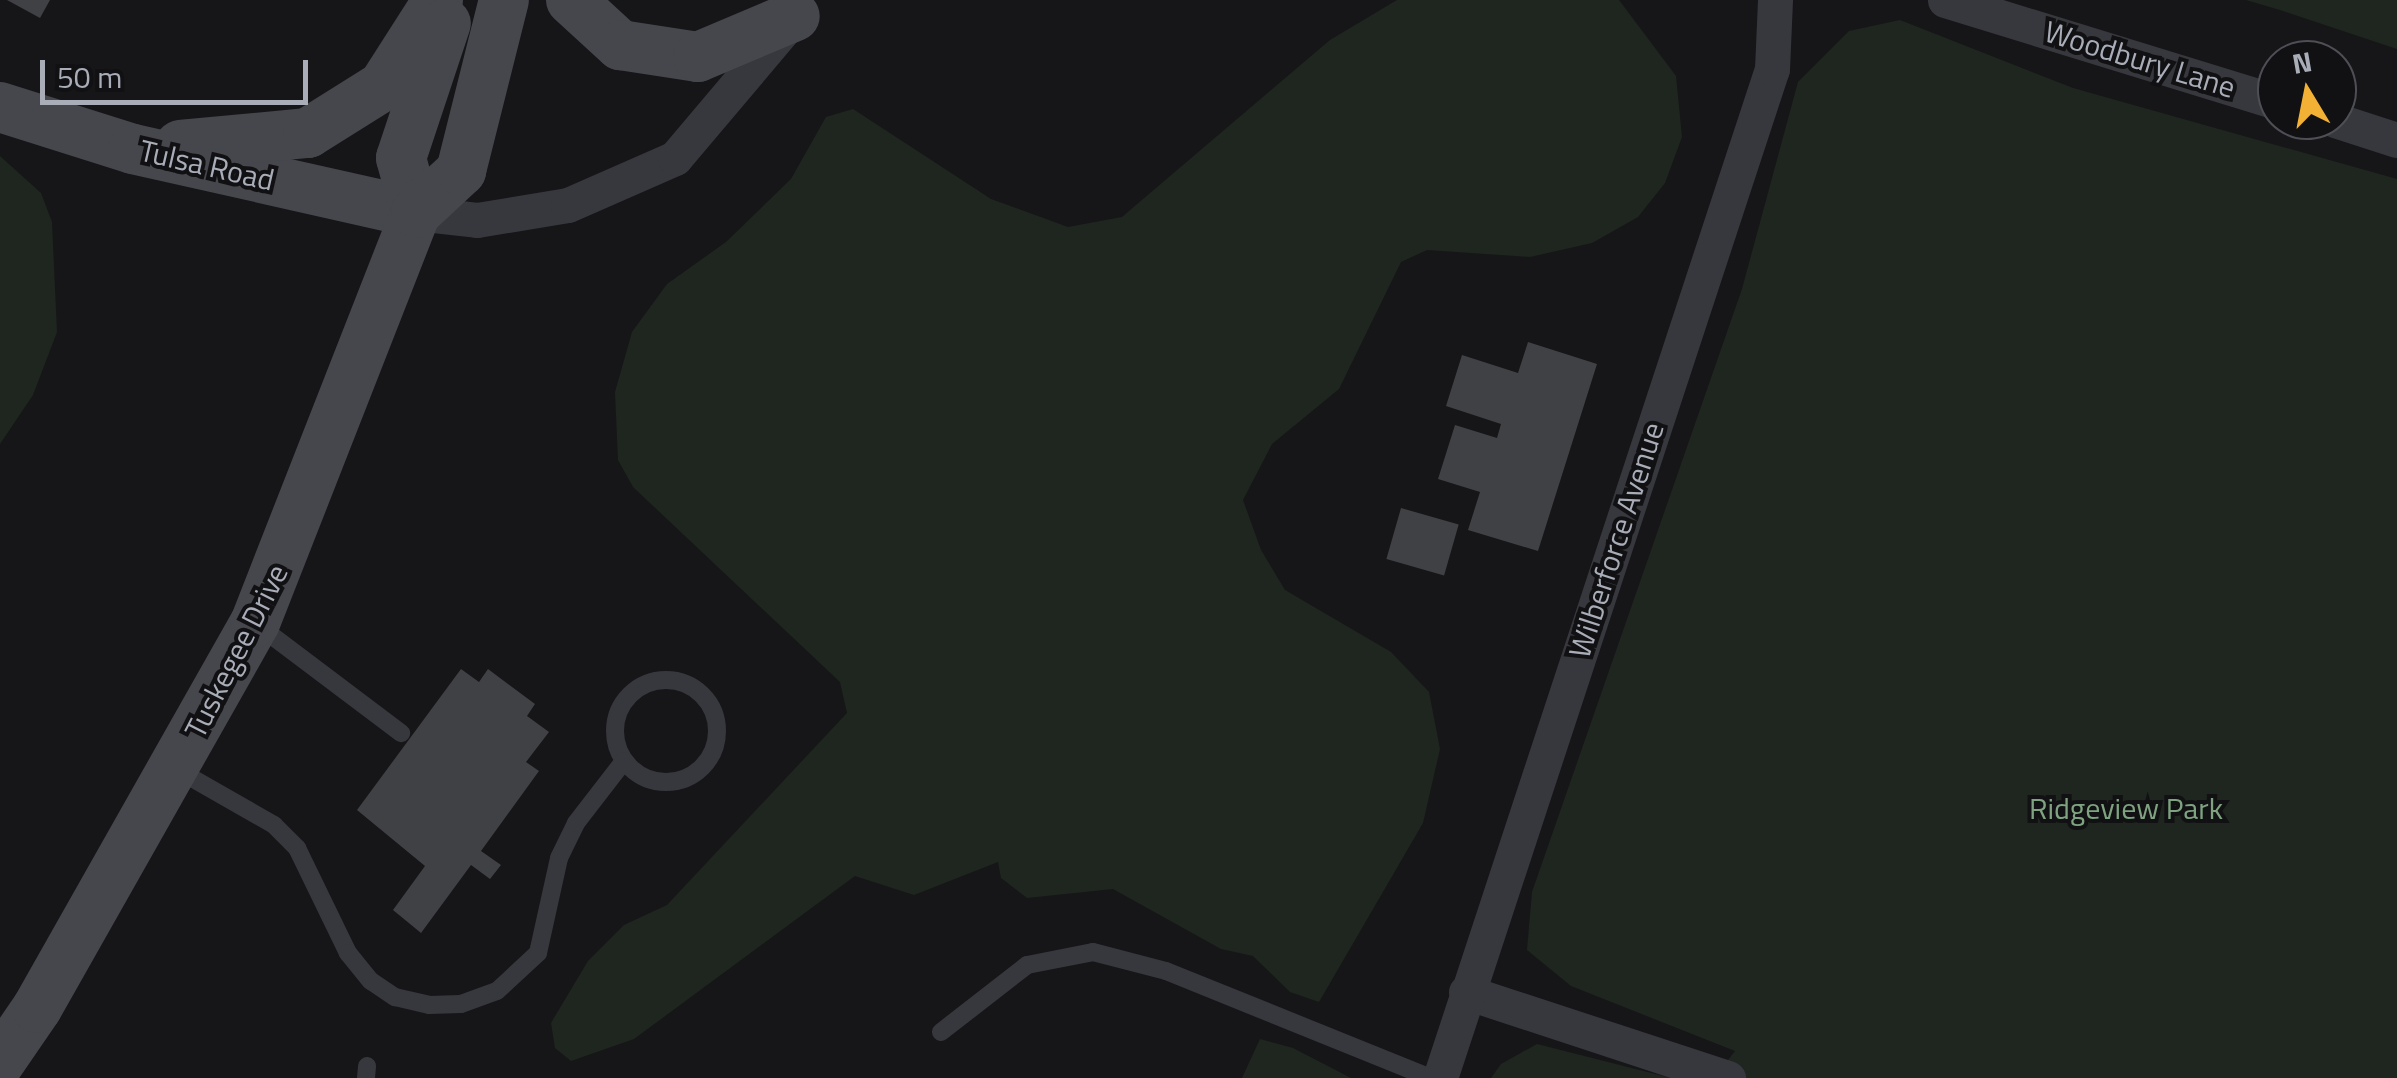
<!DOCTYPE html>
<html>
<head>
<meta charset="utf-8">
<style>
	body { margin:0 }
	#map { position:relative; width:2397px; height:1078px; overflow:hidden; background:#161618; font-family:"Titillium Web",sans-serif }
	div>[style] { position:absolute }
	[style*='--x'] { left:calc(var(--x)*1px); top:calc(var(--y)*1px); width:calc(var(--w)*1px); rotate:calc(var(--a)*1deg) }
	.green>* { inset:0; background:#1e261f }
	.building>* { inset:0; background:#404145; transform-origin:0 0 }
	.lane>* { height:18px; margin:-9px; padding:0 9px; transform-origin:9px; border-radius:9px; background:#37383d }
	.lane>.ring { margin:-9px; padding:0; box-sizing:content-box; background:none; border:18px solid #37383d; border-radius:50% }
	.street>* { height:35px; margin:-17.5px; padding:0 17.5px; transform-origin:17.5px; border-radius:17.5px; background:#37383d }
	.secondary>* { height:50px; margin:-25px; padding:0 25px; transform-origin:25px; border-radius:25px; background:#45474d }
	span { translate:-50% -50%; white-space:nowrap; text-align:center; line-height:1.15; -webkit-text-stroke:8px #111113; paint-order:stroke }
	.street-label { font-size:30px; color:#a8adb8 }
	.park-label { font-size:30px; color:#7fa381 }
	.north { position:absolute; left:2257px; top:40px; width:100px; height:100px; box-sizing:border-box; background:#111113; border:2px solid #4d4f55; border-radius:50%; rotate:350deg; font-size:28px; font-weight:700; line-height:40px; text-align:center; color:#a8adb8 }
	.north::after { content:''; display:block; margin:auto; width:35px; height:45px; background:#f2b134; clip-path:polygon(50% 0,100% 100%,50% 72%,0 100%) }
	.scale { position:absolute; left:40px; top:60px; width:268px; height:45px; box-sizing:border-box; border:5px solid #a8adb8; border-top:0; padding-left:12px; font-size:30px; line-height:35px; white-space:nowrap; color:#a8adb8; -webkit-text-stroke:8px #111113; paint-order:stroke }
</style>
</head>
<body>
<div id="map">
	<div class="green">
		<i style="clip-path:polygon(1397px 0,1619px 0,1676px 76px,1682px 137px,1665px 183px,1638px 217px,1592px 243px,1530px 257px,1427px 250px,1401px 262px,1339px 389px,1272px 444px,1243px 500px,1261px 550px,1285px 590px,1391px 652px,1429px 692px,1440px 749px,1423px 823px,1319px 1002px,1290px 992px,1253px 956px,1221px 949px,1113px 889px,1027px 898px,1001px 878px,998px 862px,914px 895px,855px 876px,634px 1039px,571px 1061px,555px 1048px,551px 1023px,588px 961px,624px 925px,667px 905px,847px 713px,840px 682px,633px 487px,618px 460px,615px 392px,632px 332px,667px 284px,726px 242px,791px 179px,826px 117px,853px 109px,991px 199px,1068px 227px,1122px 217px,1330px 40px)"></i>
		<i style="clip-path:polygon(2246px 0,2397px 0,2397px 49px,2280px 10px)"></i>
		<i style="clip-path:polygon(1900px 20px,2073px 88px,2397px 179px,2397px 1078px,1714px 1078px,1735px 1051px,1571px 986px,1527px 950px,1532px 892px,1742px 289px,1798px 82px,1849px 31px)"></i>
		<i style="clip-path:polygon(0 156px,41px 193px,52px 222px,57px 332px,33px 395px,0 444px)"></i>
		<i style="clip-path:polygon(1260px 1039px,1293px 1048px,1351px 1078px,1242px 1078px)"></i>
		<i style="clip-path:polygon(1537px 1044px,1671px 1078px,1491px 1078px,1501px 1064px)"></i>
	</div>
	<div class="building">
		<i style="clip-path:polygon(7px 0,50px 0,40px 18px)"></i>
		<i style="clip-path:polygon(1528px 342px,1597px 364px,1538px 551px,1468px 530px,1480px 492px,1438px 479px,1455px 425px,1497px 438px,1501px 424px,1446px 406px,1462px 355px,1518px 373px)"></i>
		<i style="left:1401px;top:508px;width:60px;height:53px;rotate:16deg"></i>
		<i style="clip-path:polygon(461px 669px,479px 682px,488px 669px,535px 704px,527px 716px,549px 732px,526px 762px,539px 771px,481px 851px,501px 865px,490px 879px,471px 865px,421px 933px,393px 910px,425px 866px,357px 810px)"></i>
	</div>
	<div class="lane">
		<i style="--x:259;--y:626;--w:178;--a:37"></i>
		<i class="ring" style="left:615px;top:680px;width:84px;height:84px"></i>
		<i style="--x:176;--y:769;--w:113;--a:29.7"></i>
		<i style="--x:274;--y:825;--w:33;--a:45"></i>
		<i style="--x:297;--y:848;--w:117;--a:64.1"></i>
		<i style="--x:348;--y:953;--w:36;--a:51"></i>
		<i style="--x:371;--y:981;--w:29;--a:34"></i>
		<i style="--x:395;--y:997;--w:35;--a:13"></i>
		<i style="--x:429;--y:1005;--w:32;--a:-2"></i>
		<i style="--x:461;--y:1004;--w:38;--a:-20"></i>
		<i style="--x:497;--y:991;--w:56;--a:-42.8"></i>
		<i style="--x:538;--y:953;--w:97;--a:-77.5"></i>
		<i style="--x:559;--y:858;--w:39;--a:-64"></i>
		<i style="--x:576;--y:823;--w:78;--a:-52.3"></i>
		<i style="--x:941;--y:1032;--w:109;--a:-37.9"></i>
		<i style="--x:1027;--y:965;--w:67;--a:-11.1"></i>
		<i style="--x:1093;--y:952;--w:75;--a:14.6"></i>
		<i style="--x:1166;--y:971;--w:286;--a:22"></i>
		<i style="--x:366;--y:1078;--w:12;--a:-85"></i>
	</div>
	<div class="street">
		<i style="--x:1945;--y:0;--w:347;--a:17.1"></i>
		<i style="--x:2335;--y:120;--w:65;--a:17.9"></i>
		<i style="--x:416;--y:213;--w:61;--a:6.5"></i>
		<i style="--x:477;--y:220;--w:92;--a:-9.4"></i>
		<i style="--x:568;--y:205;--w:117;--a:-23.7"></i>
		<i style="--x:675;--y:158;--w:178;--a:-49.8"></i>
		<i style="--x:1466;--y:992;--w:276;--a:18.2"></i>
		<i style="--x:1440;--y:1078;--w:1062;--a:-71.79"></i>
		<i style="--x:1772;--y:69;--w:69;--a:-87.5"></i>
	</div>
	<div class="secondary">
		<i style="--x:571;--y:0;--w:67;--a:42.6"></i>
		<i style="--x:620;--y:45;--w:79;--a:8.7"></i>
		<i style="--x:698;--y:57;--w:105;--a:-22.9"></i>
		<i style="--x:0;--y:107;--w:139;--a:17.5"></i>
		<i style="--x:133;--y:149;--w:290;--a:12.7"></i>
		<i style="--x:180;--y:145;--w:129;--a:-5.4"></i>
		<i style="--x:308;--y:133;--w:89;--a:-32.1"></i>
		<i style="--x:383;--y:86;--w:102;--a:-57.4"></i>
		<i style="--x:416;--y:213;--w:57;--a:-105.3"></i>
		<i style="--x:401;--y:158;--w:142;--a:-71.6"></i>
		<i style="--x:0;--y:1062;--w:65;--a:-55.6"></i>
		<i style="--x:37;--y:1008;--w:442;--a:-60.5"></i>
		<i style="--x:255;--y:623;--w:440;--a:-68.6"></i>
		<i style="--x:416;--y:213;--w:62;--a:-43"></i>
		<i style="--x:461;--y:171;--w:176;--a:-75.9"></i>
	</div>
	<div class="street-label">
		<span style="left:2140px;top:59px;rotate:17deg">Woodbury Lane</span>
		<span style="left:207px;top:165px;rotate:13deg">Tulsa Road</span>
		<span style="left:1616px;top:540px;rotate:-72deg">Wilberforce Avenue</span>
		<span style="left:236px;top:651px;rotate:-63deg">Tuskegee Drive</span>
	</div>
	<div class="park-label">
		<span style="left:2126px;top:808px">Ridgeview Park</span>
	</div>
	<div class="north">N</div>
	<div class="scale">50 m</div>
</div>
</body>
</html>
